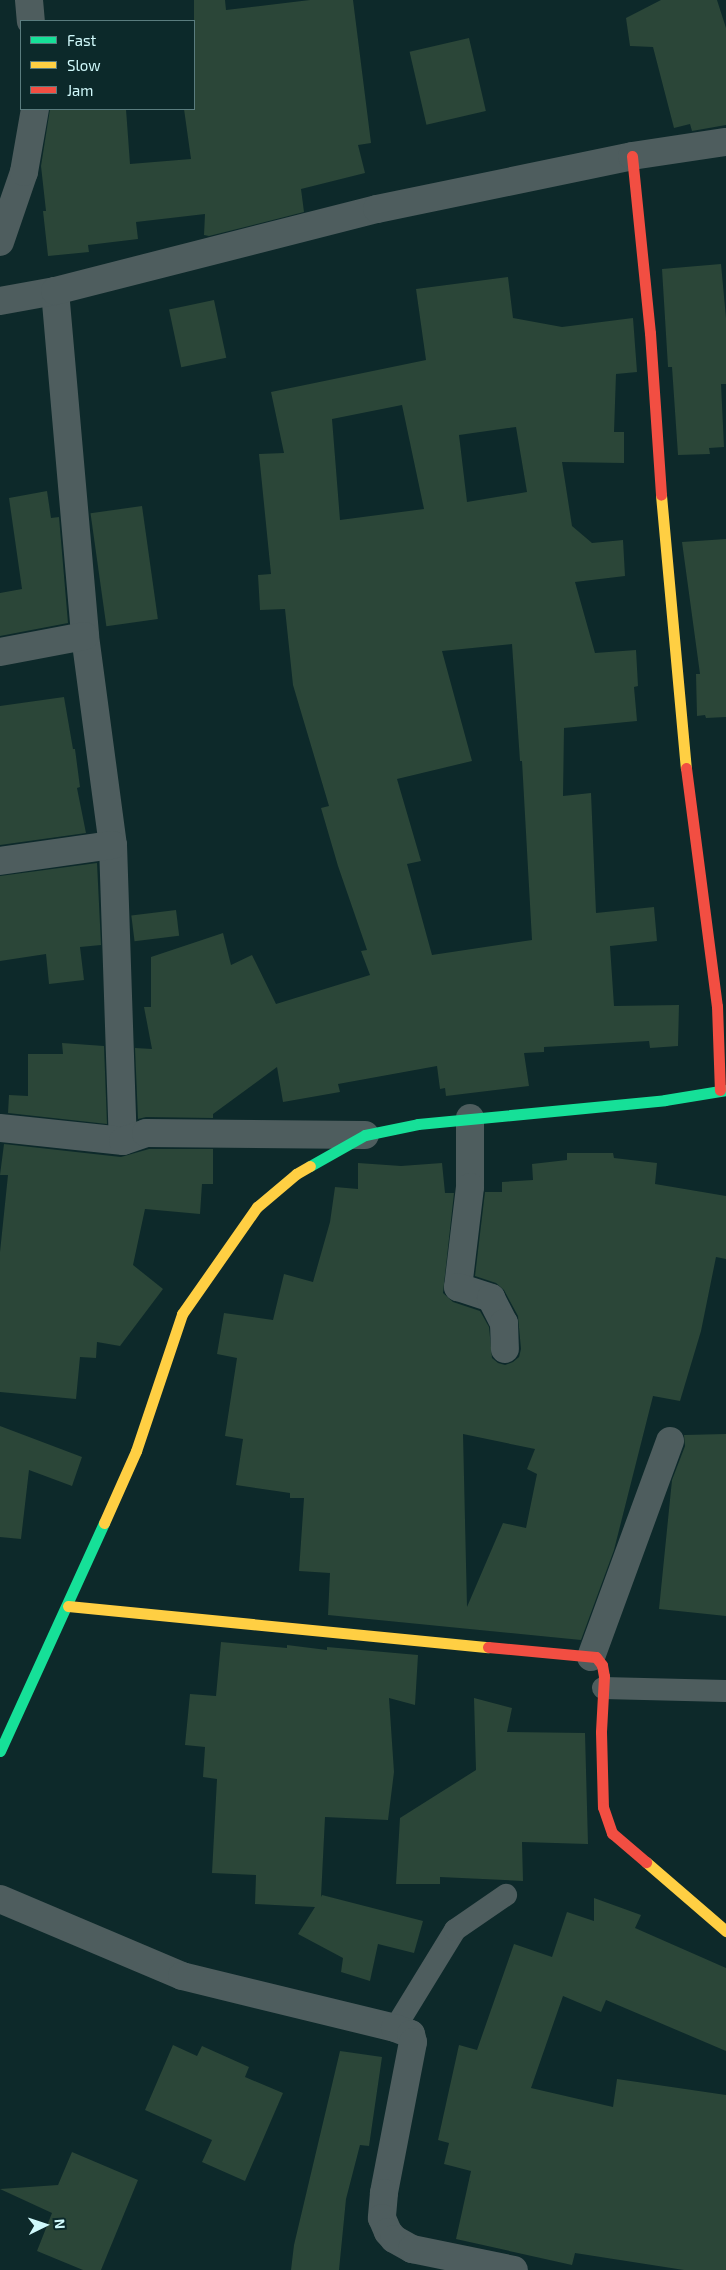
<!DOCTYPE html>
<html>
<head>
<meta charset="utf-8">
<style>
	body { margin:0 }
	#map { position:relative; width:726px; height:2270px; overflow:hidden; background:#0d292a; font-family:"Exo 2",sans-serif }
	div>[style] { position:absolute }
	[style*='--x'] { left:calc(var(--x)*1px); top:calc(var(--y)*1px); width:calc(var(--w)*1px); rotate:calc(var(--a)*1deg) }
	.building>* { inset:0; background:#2b4638; transform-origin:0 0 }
	.lane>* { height:22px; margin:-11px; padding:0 11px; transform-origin:11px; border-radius:11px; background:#4e5d5e }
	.street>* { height:28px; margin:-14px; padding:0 14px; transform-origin:14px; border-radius:14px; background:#4e5d5e }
	.fast>* { height:11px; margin:-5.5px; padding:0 5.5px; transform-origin:5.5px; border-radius:5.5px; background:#16e098 }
	.slow>* { height:11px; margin:-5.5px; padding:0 5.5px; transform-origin:5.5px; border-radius:5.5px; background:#ffcf43 }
	.jam>* { height:11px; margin:-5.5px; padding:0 5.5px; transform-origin:5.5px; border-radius:5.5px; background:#f24e42 }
	span { translate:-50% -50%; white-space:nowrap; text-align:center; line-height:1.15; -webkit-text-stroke:5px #0c292a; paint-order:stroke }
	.legend { position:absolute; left:20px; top:20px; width:175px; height:90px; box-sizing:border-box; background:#0c292a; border:1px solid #5a7c7e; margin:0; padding:6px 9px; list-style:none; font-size:15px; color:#d0f9fb }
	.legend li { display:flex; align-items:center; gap:10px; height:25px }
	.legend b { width:25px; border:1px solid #5a7c7e }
	.north { position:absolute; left:20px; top:2200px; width:50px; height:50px; -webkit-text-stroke:4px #0c292a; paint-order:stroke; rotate:86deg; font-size:14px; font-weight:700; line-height:20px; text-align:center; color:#d0f9fb }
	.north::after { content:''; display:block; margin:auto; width:18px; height:22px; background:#d0f9fb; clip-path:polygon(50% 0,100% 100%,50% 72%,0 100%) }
</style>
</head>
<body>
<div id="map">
	<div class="building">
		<i style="clip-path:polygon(194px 0,225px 0,226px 10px,310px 0,353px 0,371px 143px,358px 145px,365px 173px,301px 189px,304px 212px,209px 236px,204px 235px,205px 214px,136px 222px,138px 239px,88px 245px,89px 252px,48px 256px,43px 211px,46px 211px,41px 166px,50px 109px,126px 109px,130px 164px,191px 159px,184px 109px,194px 109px)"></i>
		<i style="clip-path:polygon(661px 0,717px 0,726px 28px,726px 125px,692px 131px,690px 124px,674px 128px,653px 47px,630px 46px,626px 18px)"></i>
		<i style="left:469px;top:38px;width:75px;height:61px;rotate:77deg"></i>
		<i style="clip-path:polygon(721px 264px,726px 318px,726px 384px,721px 384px,724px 447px,709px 448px,710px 454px,678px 455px,672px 367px,668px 367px,662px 269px)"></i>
		<i style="clip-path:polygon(evenodd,508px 277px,513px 318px,562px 327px,633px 318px,637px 372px,616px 374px,614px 432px,624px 432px,624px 463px,562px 462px,572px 526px,592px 543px,623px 540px,625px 576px,575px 582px,595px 653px,636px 650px,638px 686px,634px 687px,637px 721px,564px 728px,563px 796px,591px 793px,596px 913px,654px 907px,657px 941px,610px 946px,614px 1006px,679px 1005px,678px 1046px,650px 1048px,649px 1041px,544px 1047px,544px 1052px,524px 1053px,529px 1086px,446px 1096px,445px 1088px,440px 1089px,437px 1066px,338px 1084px,340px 1092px,283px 1102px,277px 1067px,213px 1114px,213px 1118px,146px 1117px,138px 1119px,135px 1048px,152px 1049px,144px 1007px,151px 1007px,151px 957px,223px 933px,231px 965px,252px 955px,276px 1004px,370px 975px,361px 951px,367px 950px,338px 866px,321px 808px,329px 806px,293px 685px,285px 609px,260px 610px,258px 575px,271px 574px,259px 454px,284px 453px,271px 392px,426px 360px,416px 289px,508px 277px,402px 405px,424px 509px,340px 520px,332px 419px,402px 405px,508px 277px,516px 427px,527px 492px,467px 502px,459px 435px,516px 427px,508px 277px,512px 644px,520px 761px,522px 761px,532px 940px,432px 955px,407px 864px,421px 861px,397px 779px,472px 761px,442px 651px,512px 644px)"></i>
		<i style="left:214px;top:300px;width:59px;height:46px;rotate:78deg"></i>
		<i style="clip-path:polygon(47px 491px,51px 518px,59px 517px,68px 623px,0 636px,0 593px,22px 589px,9px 498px)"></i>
		<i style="left:142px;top:506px;width:114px;height:52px;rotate:82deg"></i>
		<i style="clip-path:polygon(726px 539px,726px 717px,706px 718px,705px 715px,697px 716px,696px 674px,700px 674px,682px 542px)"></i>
		<i style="clip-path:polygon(64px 697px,73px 749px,75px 749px,80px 787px,77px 788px,86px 833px,0 845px,0 706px)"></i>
		<i style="clip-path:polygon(97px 863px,101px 945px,80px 947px,84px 980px,49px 984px,46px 954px,0 961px,0 876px)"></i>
		<i style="left:176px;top:910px;width:26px;height:45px;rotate:83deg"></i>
		<i style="clip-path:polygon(62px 1043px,104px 1046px,107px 1124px,8px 1113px,9px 1095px,28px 1096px,28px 1054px,63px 1054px)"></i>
		<i style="clip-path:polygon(4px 1144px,121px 1157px,149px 1149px,213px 1149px,213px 1184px,202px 1184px,200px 1214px,145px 1209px,133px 1265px,163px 1289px,120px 1346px,97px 1342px,96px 1358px,80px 1357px,76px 1399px,0 1392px,0 1252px,8px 1175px,0 1175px)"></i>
		<i style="clip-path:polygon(evenodd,567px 1153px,613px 1153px,614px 1158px,657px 1163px,655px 1184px,726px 1196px,726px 1259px,716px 1257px,701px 1331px,680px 1401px,653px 1396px,614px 1550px,581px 1640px,328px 1615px,330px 1573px,299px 1571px,304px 1498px,290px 1498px,290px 1493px,236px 1485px,243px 1439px,225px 1436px,237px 1358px,217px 1354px,224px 1313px,273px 1320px,284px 1274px,313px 1282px,330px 1222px,335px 1187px,358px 1189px,358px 1163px,401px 1166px,442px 1163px,445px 1193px,454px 1193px,443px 1293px,453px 1302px,480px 1311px,489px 1327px,492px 1358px,498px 1363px,505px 1365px,513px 1362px,519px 1357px,521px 1349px,518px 1316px,504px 1290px,496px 1283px,475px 1276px,485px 1192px,502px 1192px,502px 1182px,533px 1180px,532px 1164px,567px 1160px,567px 1153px,463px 1434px,535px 1449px,527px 1469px,537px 1474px,526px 1528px,503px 1523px,467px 1607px,463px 1434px)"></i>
		<i style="clip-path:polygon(0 1426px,82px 1457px,72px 1486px,29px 1470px,21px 1539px,0 1537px)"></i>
		<i style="clip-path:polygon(726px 1434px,726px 1616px,659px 1609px,672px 1480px,685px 1446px,684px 1435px)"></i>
		<i style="clip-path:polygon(221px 1642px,287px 1648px,287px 1645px,327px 1650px,327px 1647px,418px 1655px,415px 1705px,389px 1698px,394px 1772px,388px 1820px,325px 1817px,321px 1897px,322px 1895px,423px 1921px,414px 1953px,378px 1944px,370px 1981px,341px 1972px,343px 1958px,298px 1934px,315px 1907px,255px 1904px,256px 1875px,212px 1873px,217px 1779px,203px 1777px,205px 1747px,185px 1745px,190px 1694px,216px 1696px)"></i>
		<i style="clip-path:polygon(474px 1698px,512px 1708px,507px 1732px,585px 1733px,588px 1844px,522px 1842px,523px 1881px,440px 1877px,440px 1884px,396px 1884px,400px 1818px,476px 1770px)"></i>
		<i style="clip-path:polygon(594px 1898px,641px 1915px,635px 1928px,726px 1968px,726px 2051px,606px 2000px,601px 2012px,563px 1996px,531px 2088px,613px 2107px,617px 2079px,726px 2095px,726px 2270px,684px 2270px,575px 2253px,572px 2265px,456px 2239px,471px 2171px,444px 2164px,449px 2143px,438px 2140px,459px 2045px,477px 2050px,514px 1944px,552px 1957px,567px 1912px,594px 1921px)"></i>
		<i style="clip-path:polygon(173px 2045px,197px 2056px,202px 2046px,249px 2067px,245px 2077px,283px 2093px,245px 2181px,202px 2162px,212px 2140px,145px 2110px)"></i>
		<i style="clip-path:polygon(340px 2051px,382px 2057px,369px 2146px,360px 2145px,346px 2199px,339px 2270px,291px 2270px,294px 2245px)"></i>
		<i style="clip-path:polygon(72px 2152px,138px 2180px,101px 2270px,83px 2270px,37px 2251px,52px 2213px,0 2189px,58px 2185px)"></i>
	</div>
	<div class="lane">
		<i style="--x:603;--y:1688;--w:123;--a:1.4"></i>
		<i style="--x:395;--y:2028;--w:115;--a:-58.5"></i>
		<i style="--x:455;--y:1930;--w:62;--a:-34.5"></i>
	</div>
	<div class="street">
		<i style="--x:29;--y:0;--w:21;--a:85"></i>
		<i style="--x:0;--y:242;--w:74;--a:-71.1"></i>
		<i style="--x:24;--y:172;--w:64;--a:-80.1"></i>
		<i style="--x:55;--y:291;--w:346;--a:85"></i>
		<i style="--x:85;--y:636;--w:211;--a:82.4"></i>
		<i style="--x:113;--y:845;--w:296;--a:88.1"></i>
		<i style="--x:0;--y:301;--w:56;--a:-10.3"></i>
		<i style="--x:55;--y:291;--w:332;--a:-14.3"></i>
		<i style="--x:377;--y:209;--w:260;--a:-11.7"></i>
		<i style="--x:632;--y:156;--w:95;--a:-8.5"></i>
		<i style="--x:0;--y:652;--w:86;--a:-10.7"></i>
		<i style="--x:0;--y:861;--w:114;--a:-8.1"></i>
		<i style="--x:470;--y:1118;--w:69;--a:90"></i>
		<i style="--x:470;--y:1187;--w:101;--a:96.8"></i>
		<i style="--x:458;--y:1287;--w:35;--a:18"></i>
		<i style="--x:491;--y:1298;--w:28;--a:63"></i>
		<i style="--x:504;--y:1323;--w:26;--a:88"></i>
		<i style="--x:0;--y:1128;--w:124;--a:6"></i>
		<i style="--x:123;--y:1141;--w:24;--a:-19"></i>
		<i style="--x:146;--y:1133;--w:219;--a:0.5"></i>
		<i style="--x:591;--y:1657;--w:230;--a:-69.9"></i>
		<i style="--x:0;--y:1899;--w:198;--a:22.9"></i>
		<i style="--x:182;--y:1976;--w:219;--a:13.7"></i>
		<i style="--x:395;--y:2028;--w:17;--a:21"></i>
		<i style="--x:411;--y:2034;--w:8;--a:76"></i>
		<i style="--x:413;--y:2042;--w:154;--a:100.9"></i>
		<i style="--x:384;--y:2193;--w:25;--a:95"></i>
		<i style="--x:382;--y:2218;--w:15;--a:67"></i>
		<i style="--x:388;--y:2232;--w:9;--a:49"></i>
		<i style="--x:394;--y:2239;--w:21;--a:29"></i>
		<i style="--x:412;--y:2249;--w:104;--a:11.6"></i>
	</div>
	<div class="fast">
		<i style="--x:310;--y:1166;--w:63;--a:-29.4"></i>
		<i style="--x:365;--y:1135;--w:54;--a:-11.7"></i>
		<i style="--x:418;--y:1124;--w:248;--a:-5.5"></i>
		<i style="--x:665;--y:1100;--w:62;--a:-9.3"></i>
		<i style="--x:0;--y:1751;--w:251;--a:-65.5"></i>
	</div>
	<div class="slow">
		<i style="--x:661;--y:495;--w:274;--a:84.8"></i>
		<i style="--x:104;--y:1523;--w:79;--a:-66"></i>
		<i style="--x:136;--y:1451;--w:145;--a:-71.4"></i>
		<i style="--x:182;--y:1314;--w:131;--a:-55"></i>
		<i style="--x:257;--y:1207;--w:51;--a:-40.2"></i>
		<i style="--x:296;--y:1174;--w:16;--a:-30"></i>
		<i style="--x:68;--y:1606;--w:422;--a:5.6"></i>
		<i style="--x:646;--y:1862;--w:106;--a:40.8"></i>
	</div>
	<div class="jam">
		<i style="--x:632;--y:156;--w:178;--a:84.2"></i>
		<i style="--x:650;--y:333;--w:162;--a:86.1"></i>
		<i style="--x:686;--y:768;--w:240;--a:82.6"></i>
		<i style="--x:717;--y:1006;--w:84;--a:88"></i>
		<i style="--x:488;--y:1647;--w:108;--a:5.3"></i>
		<i style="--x:596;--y:1657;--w:10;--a:53"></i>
		<i style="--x:602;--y:1665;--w:11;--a:80"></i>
		<i style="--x:604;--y:1676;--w:56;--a:93.1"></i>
		<i style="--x:601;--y:1732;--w:75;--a:88.5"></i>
		<i style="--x:603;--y:1807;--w:28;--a:71"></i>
		<i style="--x:612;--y:1833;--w:45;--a:40.5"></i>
	</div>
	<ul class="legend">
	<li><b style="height:6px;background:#16e098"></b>Fast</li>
	<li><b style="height:6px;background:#ffcf43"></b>Slow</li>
	<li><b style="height:6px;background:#f24e42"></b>Jam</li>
	</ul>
	<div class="north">N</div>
</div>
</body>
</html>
